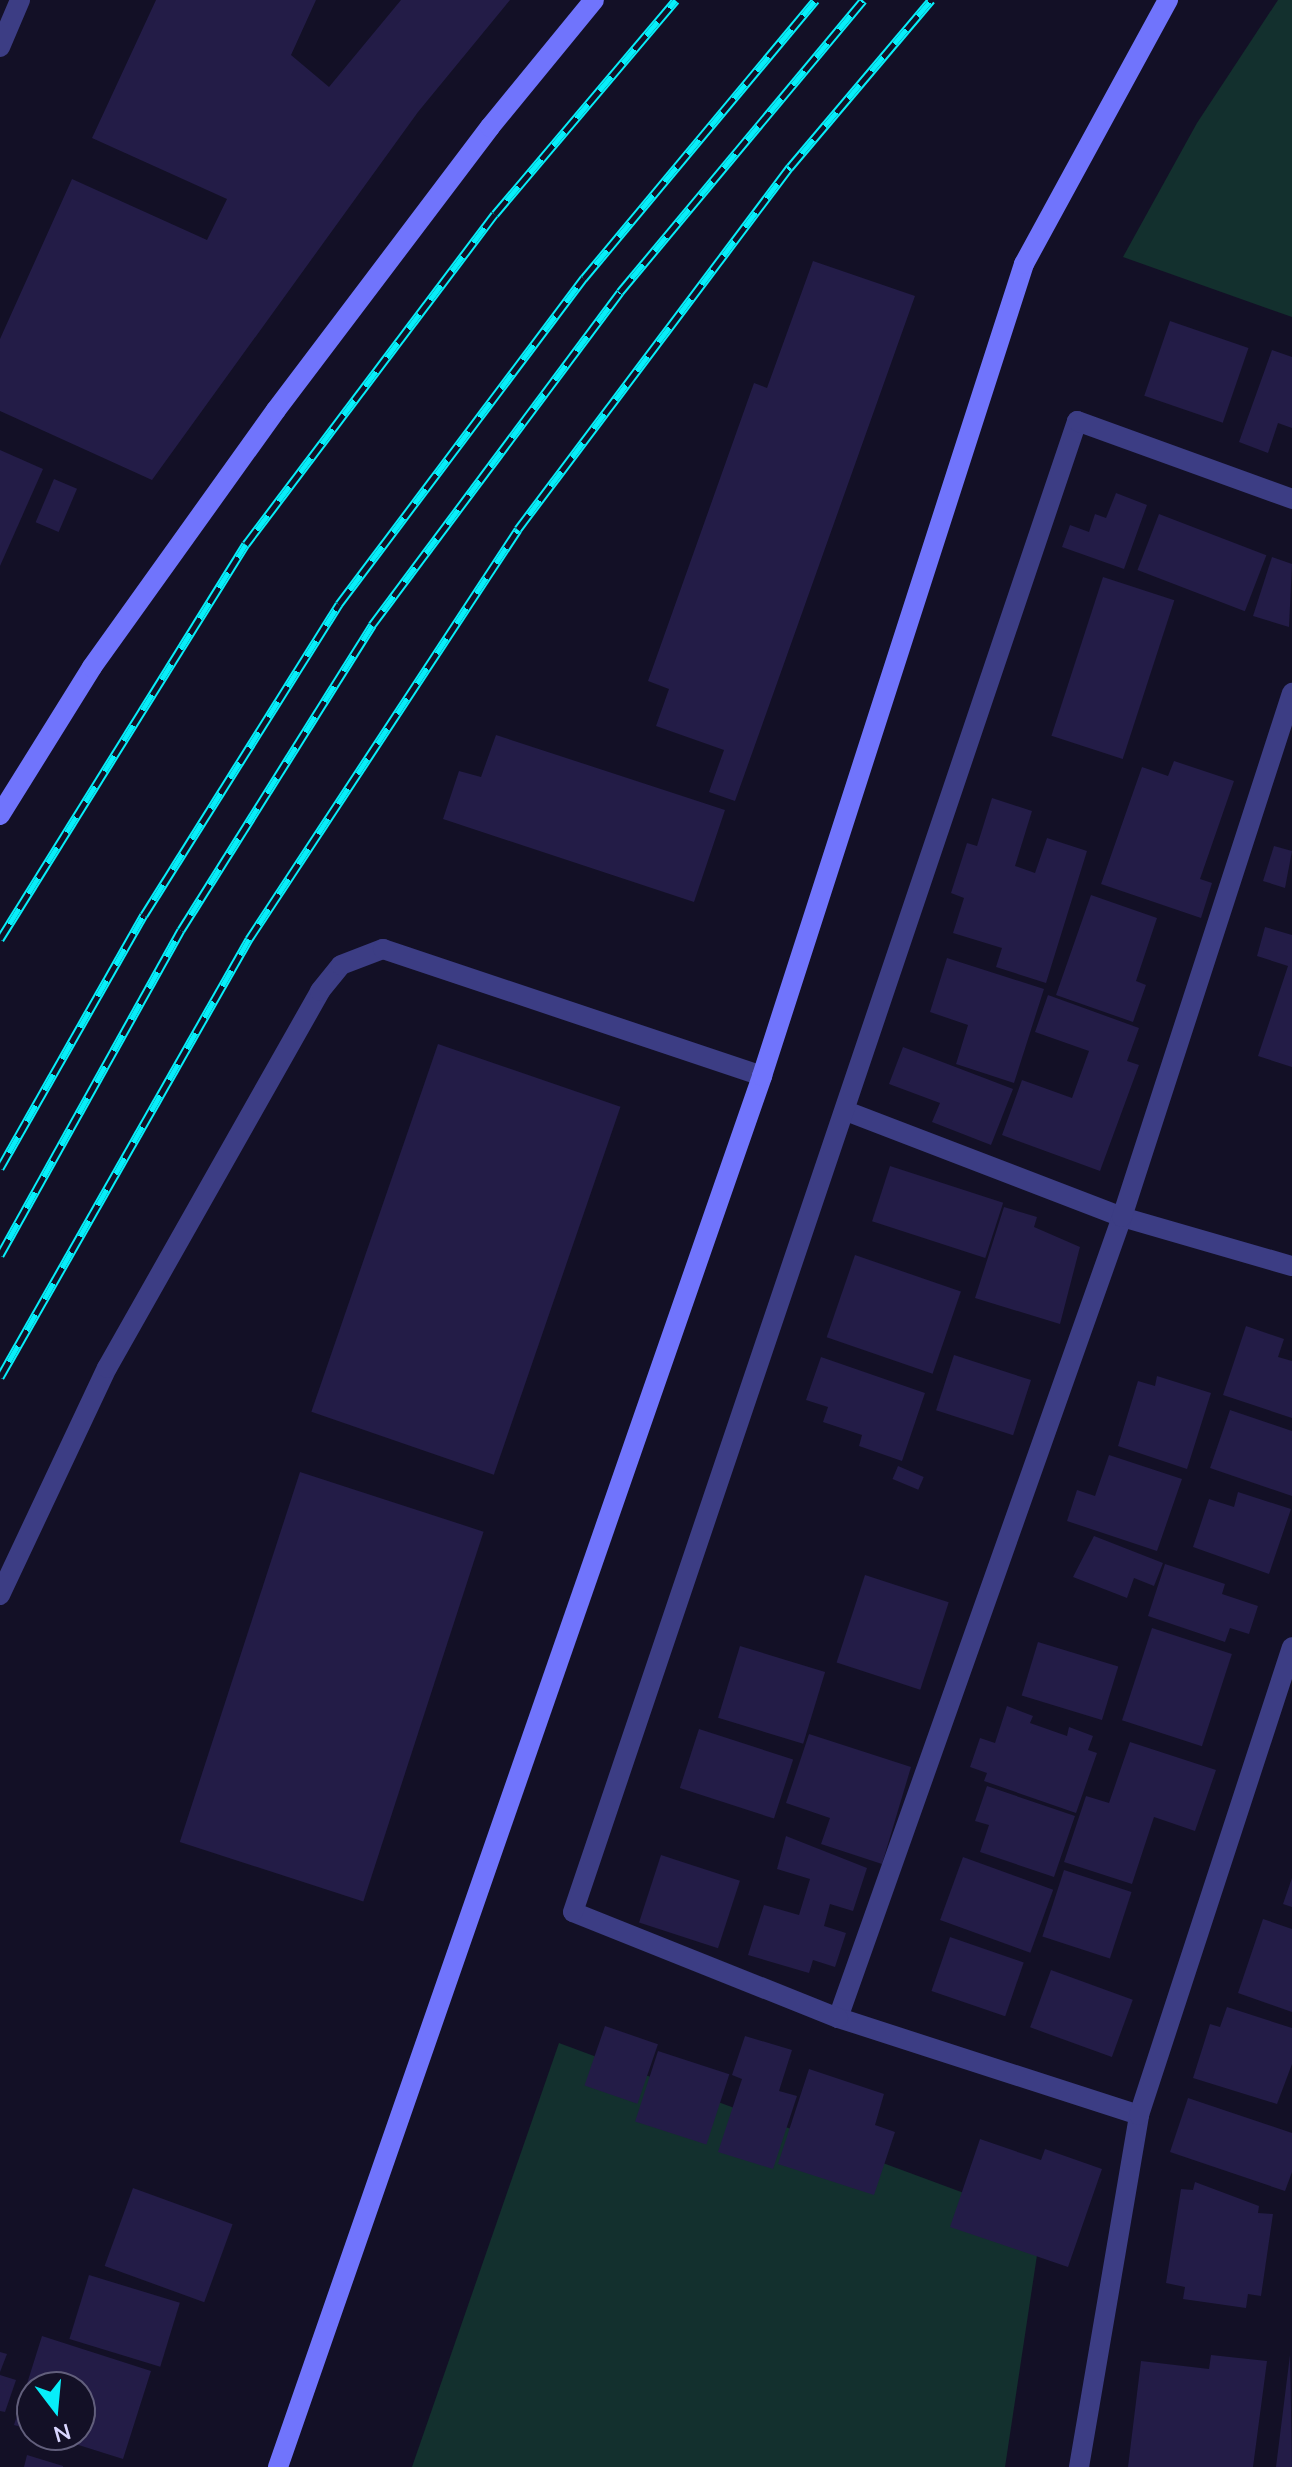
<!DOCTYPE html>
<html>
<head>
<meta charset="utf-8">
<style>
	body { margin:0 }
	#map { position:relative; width:1292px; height:2467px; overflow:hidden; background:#131026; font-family:"Nunito Sans",sans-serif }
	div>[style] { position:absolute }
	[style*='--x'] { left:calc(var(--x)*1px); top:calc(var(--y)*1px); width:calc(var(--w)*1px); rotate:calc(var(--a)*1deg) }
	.green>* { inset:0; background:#13302e }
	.building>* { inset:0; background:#231c47; transform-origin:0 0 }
	.street>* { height:20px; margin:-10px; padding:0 10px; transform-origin:10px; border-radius:10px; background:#3c3d84 }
	.secondary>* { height:20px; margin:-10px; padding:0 10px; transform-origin:10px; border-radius:10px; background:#7074fc }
	.rail>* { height:9px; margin-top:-4.5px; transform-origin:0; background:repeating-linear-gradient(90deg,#131026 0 18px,#07eef9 0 36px); box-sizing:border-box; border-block:2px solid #07eef9 }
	span { translate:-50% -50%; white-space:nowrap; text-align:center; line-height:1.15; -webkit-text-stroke:8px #131026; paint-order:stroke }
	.north { position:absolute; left:16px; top:2371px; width:80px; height:80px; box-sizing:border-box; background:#131026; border:2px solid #625f7c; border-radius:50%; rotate:164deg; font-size:22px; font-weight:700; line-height:32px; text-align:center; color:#d9d6fe }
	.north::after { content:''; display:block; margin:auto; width:28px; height:36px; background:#07eef9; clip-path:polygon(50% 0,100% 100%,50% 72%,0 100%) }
</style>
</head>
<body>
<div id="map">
	<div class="green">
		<i style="clip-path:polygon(1278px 0,1292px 0,1292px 317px,1123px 257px,1197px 123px)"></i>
		<i style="clip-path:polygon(559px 2043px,1042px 2222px,1005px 2467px,412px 2467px)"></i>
	</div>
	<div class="building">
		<i style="clip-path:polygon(156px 0,316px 0,291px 55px,329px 87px,401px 0,510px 0,418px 112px,152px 480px,0 411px,0 339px,72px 179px,207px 240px,227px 199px,92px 138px)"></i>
		<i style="clip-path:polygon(813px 261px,915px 296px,735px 801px,709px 792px,724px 750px,656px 726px,669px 689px,648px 681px,754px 383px,767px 388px)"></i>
		<i style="left:1170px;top:321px;width:83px;height:79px;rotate:19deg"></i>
		<i style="clip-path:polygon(1272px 350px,1292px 357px,1292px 428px,1278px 423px,1268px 453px,1239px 442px)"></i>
		<i style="clip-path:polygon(0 450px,43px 469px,0 566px)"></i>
		<i style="left:54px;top:479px;width:25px;height:47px;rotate:23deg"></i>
		<i style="clip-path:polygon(1116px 493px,1147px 505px,1124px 569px,1062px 547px,1070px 525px,1089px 532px,1095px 514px,1106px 518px)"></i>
		<i style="left:1159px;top:514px;width:115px;height:60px;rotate:21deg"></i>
		<i style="clip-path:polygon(1272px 557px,1292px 564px,1289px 627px,1253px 616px)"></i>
		<i style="left:1103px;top:577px;width:75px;height:167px;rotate:18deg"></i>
		<i style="clip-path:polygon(496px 735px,725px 810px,694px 902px,443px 819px,459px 771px,481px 777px)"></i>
		<i style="clip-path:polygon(1174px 761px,1234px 781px,1200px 879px,1212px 883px,1201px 918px,1101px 884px,1142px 767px,1168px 776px)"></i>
		<i style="clip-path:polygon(992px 798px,1032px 811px,1015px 866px,1035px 873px,1047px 838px,1087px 851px,1046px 983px,996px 967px,1002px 948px,953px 933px,964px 898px,951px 893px,967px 843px,977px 846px)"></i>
		<i style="clip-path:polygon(1274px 846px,1292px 851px,1285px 888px,1263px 881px)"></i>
		<i style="clip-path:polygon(1091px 895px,1157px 918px,1136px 981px,1146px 985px,1133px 1022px,1056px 995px)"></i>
		<i style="clip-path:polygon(1265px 927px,1292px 935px,1292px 1067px,1258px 1056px,1288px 966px,1257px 956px)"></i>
		<i style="clip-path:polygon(947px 958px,1044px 989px,1014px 1083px,956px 1064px,968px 1025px,930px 1012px)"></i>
		<i style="clip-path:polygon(1048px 995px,1139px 1028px,1127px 1061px,1139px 1065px,1100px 1171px,1002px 1135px,1022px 1080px,1072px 1098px,1089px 1051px,1035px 1032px)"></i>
		<i style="left:438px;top:1044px;width:193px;height:389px;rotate:19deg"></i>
		<i style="clip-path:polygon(903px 1047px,1013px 1089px,991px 1145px,932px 1122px,940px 1103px,889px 1084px)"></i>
		<i style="left:890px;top:1166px;width:119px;height:58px;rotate:18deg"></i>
		<i style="clip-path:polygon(1004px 1207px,1037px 1217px,1034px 1227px,1080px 1247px,1060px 1324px,975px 1298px)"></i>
		<i style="left:855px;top:1255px;width:112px;height:87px;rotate:19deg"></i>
		<i style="clip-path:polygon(1246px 1326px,1284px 1339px,1278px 1357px,1292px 1361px,1292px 1418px,1223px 1395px)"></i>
		<i style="left:954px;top:1355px;width:81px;height:58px;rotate:18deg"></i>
		<i style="clip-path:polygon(821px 1357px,925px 1393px,902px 1461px,859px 1446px,862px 1435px,823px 1422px,828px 1407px,806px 1400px)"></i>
		<i style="clip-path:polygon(1157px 1376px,1211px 1393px,1187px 1469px,1118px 1446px,1138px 1381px,1155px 1386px)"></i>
		<i style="clip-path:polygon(1230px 1410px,1292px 1431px,1292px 1496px,1210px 1468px)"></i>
		<i style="clip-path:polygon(1109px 1455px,1182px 1479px,1157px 1551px,1067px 1521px,1077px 1490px,1095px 1496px)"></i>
		<i style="left:898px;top:1466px;width:28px;height:14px;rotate:23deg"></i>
		<i style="left:300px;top:1472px;width:193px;height:389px;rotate:18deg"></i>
		<i style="clip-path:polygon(1238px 1492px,1291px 1509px,1269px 1574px,1193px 1547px,1209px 1499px,1234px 1507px)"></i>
		<i style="clip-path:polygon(1094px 1536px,1163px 1563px,1154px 1586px,1134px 1578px,1127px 1598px,1073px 1577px)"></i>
		<i style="clip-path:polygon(1165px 1564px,1225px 1584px,1222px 1594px,1258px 1606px,1249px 1634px,1230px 1628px,1225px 1642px,1148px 1616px)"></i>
		<i style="left:865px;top:1575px;width:88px;height:92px;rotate:18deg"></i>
		<i style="left:1152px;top:1628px;width:84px;height:97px;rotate:18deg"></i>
		<i style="left:1038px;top:1642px;width:84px;height:56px;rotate:17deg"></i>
		<i style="left:740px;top:1646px;width:89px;height:75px;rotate:17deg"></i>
		<i style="clip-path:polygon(1007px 1706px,1033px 1716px,1030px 1723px,1067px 1736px,1069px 1727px,1093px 1736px,1088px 1750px,1097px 1753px,1076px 1813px,984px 1781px,987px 1773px,970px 1767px,980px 1738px,995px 1743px)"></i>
		<i style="left:699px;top:1729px;width:99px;height:62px;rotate:18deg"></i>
		<i style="clip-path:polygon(809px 1734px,911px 1767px,882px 1864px,821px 1844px,830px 1818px,786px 1803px)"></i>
		<i style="clip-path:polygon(1130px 1742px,1216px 1770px,1195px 1831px,1154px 1817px,1132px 1884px,1064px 1862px,1086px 1796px,1109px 1803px)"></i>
		<i style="clip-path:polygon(987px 1786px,1075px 1816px,1054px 1877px,980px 1852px,989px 1825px,975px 1821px)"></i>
		<i style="clip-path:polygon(786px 1836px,867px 1868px,853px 1911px,830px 1904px,824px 1926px,846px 1933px,835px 1967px,813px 1960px,809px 1973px,748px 1955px,764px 1905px,799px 1915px,810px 1879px,777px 1869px)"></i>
		<i style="left:661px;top:1855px;width:83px;height:71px;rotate:18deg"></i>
		<i style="left:963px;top:1857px;width:96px;height:67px;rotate:20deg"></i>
		<i style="left:1064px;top:1870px;width:71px;height:70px;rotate:18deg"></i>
		<i style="clip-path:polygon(1292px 1878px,1292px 1907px,1283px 1904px)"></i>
		<i style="clip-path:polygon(1263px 1919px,1292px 1929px,1292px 2012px,1238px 1993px)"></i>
		<i style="left:950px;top:1937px;width:78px;height:57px;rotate:19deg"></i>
		<i style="left:1051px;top:1970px;width:87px;height:61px;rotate:20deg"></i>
		<i style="clip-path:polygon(1227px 2007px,1292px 2028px,1292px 2064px,1277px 2104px,1193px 2078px,1210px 2024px,1220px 2027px)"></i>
		<i style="left:605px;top:2026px;width:56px;height:63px;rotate:19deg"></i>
		<i style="clip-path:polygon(745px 2036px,792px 2050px,779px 2091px,797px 2096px,773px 2169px,718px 2152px,742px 2079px,732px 2075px)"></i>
		<i style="left:658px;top:2051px;width:75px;height:74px;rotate:18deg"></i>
		<i style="clip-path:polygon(809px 2069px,884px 2094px,875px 2125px,895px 2132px,874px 2195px,778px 2164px)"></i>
		<i style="clip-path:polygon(1188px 2098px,1292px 2133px,1292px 2172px,1285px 2191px,1170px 2152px)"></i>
		<i style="clip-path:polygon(980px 2139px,1041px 2160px,1045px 2149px,1102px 2169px,1068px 2267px,950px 2227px)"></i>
		<i style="clip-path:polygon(1195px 2182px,1259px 2206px,1258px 2213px,1273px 2214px,1261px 2296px,1248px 2294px,1246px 2308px,1183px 2299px,1185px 2287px,1166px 2283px,1181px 2189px,1193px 2190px)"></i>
		<i style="left:133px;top:2188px;width:106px;height:83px;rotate:20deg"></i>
		<i style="left:89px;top:2275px;width:95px;height:67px;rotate:17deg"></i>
		<i style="clip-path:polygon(42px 2336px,151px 2371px,123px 2459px,50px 2436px,80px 2435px,80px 2387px,32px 2387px,32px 2430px,14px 2425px)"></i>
		<i style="clip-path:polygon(0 2352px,7px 2354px,0 2372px)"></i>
		<i style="clip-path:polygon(1211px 2355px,1267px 2361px,1253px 2467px,1128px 2467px,1141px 2361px,1209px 2369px)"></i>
		<i style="clip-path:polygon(1290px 2355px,1292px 2467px,1276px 2467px)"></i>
		<i style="clip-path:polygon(0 2375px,16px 2380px,5px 2412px,0 2411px)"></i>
		<i style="clip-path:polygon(27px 2455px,63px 2466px,63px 2467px,24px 2467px)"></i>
	</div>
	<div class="street">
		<i style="--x:0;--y:47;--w:51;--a:-66.9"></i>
		<i style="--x:846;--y:1111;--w:296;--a:21"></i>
		<i style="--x:1122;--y:1217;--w:177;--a:16.1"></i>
		<i style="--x:0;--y:1595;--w:251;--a:-64.8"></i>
		<i style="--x:107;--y:1368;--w:433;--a:-60.5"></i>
		<i style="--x:320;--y:991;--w:33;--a:-51"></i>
		<i style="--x:341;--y:965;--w:45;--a:-20.9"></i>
		<i style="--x:383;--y:949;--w:400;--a:18.5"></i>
		<i style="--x:838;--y:2018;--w:850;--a:-70.48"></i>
		<i style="--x:1122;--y:1217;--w:551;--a:-72.03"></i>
		<i style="--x:1139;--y:2115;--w:316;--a:-162.1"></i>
		<i style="--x:838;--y:2018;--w:285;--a:-158.2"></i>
		<i style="--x:573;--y:1912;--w:1574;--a:-71.32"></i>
		<i style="--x:1077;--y:421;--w:229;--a:19.9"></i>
		<i style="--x:1079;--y:2467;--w:357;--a:-80.3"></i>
		<i style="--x:1139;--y:2115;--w:492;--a:-71.9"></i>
	</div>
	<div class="secondary">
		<i style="--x:0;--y:815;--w:174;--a:-58.1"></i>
		<i style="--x:92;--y:667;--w:316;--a:-54.4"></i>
		<i style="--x:276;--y:410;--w:355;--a:-52.9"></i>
		<i style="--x:490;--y:127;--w:164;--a:-50.7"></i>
		<i style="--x:278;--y:2467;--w:1473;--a:-70.81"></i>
		<i style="--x:762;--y:1076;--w:853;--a:-72.12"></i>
		<i style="--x:1024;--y:264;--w:301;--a:-61.4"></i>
	</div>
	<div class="rail">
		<i style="--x:0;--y:939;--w:465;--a:-58.1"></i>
		<i style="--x:246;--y:544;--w:413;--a:-53"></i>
		<i style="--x:495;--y:214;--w:280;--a:-49.8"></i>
		<i style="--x:0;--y:1168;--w:291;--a:-60.4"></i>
		<i style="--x:144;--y:915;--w:367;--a:-57.9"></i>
		<i style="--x:339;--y:604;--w:408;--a:-53.1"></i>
		<i style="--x:584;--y:278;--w:362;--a:-50.2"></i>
		<i style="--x:0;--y:1255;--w:372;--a:-60.9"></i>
		<i style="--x:181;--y:930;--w:360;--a:-57.9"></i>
		<i style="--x:372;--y:625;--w:415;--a:-53.3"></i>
		<i style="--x:620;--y:292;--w:380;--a:-50.2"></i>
		<i style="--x:0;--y:1377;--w:504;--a:-60.38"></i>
		<i style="--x:249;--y:939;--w:490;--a:-56.7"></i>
		<i style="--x:518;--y:529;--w:453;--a:-53.1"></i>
		<i style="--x:790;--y:167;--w:219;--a:-49.8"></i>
	</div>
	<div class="north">N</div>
</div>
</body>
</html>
